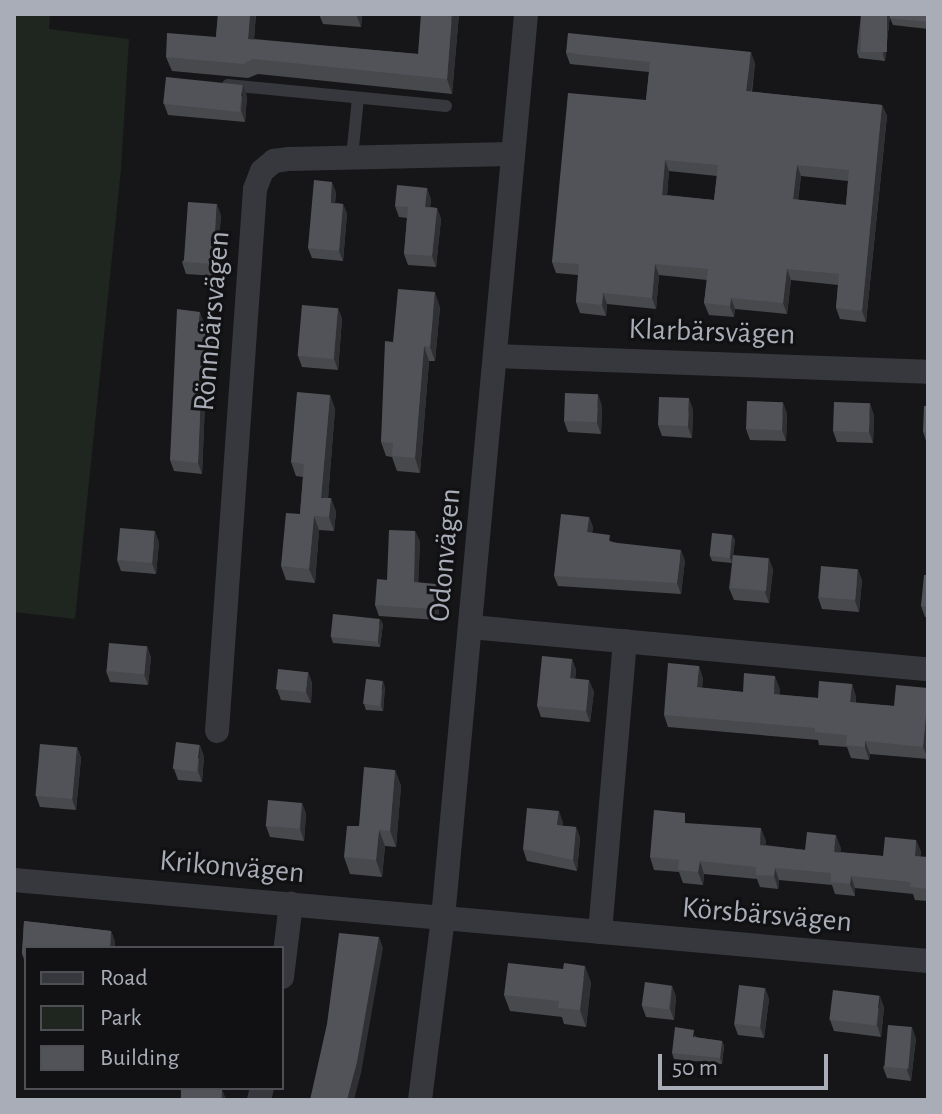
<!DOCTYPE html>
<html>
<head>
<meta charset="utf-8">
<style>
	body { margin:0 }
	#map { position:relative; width:942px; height:1114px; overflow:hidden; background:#161618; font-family:"Alegreya Sans",sans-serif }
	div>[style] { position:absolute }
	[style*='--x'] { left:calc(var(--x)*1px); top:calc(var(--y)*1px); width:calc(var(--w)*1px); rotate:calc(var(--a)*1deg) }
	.green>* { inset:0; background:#1e261f }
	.lane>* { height:12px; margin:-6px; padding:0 6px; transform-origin:6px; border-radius:6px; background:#37383d }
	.street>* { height:24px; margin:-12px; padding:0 12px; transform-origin:12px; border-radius:12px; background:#37383d }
	.wall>* { inset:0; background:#47494d }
	.shaded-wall>* { inset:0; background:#2f3033 }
	.building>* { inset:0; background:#525359; transform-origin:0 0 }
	span { translate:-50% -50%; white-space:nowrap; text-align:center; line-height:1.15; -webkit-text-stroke:6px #111113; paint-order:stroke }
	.street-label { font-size:30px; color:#a8adb8 }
	.frame { position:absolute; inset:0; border:16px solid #a8adb8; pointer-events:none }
	.legend { position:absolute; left:24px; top:946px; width:260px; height:144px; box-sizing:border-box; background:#111113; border:2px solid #4d4f55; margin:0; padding:10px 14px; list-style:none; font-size:24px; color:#a8adb8 }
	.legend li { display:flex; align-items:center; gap:16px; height:40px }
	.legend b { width:40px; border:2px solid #4d4f55 }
	.scale { position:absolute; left:658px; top:1054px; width:170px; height:36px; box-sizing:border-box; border:4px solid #a8adb8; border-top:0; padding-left:10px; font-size:24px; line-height:28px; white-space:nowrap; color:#a8adb8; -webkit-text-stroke:6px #111113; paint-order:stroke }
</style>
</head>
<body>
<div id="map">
	<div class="green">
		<i style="clip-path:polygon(14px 14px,50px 14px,49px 29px,129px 39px,121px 169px,75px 619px,14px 612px)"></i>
	</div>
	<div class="lane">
		<i style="--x:228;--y:85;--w:219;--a:5.5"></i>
		<i style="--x:352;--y:157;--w:59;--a:-84.2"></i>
	</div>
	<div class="street">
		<i style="--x:495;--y:356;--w:433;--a:2.1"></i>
		<i style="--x:471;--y:627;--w:459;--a:5.3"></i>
		<i style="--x:217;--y:731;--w:543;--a:-85.99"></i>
		<i style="--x:255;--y:189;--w:19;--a:-69"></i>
		<i style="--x:262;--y:171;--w:16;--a:-40"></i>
		<i style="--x:274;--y:161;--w:15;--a:-8"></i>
		<i style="--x:289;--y:159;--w:223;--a:-1.3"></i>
		<i style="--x:14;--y:880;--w:918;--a:5.06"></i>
		<i style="--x:600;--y:932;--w:292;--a:-85.1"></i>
		<i style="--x:282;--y:977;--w:74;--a:-83"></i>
		<i style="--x:259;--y:1100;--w:12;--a:-76"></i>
		<i style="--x:420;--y:1100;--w:183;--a:-82.8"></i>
		<i style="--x:443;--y:918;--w:908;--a:-84.75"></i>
	</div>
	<div class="wall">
		<i style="clip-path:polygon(218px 14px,256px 14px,254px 39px,418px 54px,459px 14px,452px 94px,258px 74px,248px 78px,172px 71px,166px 57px,216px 37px)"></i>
		<i style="clip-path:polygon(319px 14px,362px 14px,361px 27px,323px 24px)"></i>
		<i style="clip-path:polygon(861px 14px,890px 14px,885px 61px,859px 58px,857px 52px)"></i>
		<i style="clip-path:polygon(928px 14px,928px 29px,893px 25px,890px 18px)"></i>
		<i style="clip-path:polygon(evenodd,566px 53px,755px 63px,752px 92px,882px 105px,887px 116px,866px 322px,840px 319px,836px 308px,838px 285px,791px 280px,787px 314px,735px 309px,734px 317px,709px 315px,704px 303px,707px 280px,659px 275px,656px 309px,607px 304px,606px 316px,580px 313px,576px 302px,578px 275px,556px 273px,552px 262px,646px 100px,649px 72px,570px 64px,566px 53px,669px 171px,717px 176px,714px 200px,667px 195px,669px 171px,566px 53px,801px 176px,848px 181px,846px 205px,798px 200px,801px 176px)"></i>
		<i style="clip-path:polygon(247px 96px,245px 122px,168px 115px,164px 104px)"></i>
		<i style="clip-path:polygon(427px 188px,431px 200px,430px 207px,437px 208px,441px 219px,436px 267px,408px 265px,404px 254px,407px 218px,399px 217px,395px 206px)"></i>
		<i style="clip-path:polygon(336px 192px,335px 203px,343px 204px,347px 214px,343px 261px,312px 258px,308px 248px)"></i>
		<i style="clip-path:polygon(221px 215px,216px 276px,186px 274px,182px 262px)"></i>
		<i style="clip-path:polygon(440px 307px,435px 361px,429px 361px,420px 473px,397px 471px,392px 457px,386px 456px,381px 442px,393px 342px)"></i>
		<i style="clip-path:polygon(338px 308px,342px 319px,338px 370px,302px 367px,298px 356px)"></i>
		<i style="clip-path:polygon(204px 323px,203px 331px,214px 343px,211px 380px,206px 379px,202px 474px,174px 471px,170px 460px)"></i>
		<i style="clip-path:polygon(330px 395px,335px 409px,328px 498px,331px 498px,336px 512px,334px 531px,319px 530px,315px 583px,286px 580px,281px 566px,300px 514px,303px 477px,296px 476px,291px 462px)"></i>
		<i style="clip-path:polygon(602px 406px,601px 434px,568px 432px,564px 421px)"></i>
		<i style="clip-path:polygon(928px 406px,928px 444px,927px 444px,923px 432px)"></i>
		<i style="clip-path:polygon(693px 409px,692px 438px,662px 436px,658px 425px)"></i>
		<i style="clip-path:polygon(787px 413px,786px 441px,750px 440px,746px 429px)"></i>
		<i style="clip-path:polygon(874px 415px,873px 443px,837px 442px,833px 431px)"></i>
		<i style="clip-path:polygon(589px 517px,593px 527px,592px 533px,613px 542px,685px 560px,681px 594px,558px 586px,554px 576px)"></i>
		<i style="clip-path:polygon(415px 531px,420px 542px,418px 582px,440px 595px,438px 620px,379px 616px,375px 605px)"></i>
		<i style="clip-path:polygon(732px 535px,735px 540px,733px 555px,773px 569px,769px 603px,734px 600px,729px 588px,732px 563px,712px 561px,710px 556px)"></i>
		<i style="clip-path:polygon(159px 542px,156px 574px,121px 571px,117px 560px)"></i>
		<i style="clip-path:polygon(928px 575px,928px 617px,925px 617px,921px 606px)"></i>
		<i style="clip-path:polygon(862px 580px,859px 612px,822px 609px,818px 597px)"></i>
		<i style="clip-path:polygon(383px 624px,380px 647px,333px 643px,331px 637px)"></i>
		<i style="clip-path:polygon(147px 646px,151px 658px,148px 685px,110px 682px,106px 671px)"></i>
		<i style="clip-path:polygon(572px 659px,576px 670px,575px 679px,594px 691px,590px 722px,541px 717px,537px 706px)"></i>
		<i style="clip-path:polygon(699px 666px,703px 679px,702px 688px,743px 692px,780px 689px,779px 695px,818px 698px,852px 684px,856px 697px,856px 703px,894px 706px,928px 688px,928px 759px,870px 754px,869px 760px,851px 758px,847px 747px,819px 745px,818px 740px,668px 727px,664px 715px)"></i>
		<i style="clip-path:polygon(308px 672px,312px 683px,311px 703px,281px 700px,277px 689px)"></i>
		<i style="clip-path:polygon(385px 687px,383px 711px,366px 710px,364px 704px)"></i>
		<i style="clip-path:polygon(77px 747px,81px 758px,76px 810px,40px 807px,36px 796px)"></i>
		<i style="clip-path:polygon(204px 756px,202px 782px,178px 780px,174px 769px)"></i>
		<i style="clip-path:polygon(395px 770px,401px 786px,396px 847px,385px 846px,382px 877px,350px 874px,344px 857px,359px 826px)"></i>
		<i style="clip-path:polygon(302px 803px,306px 814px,304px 841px,270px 837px,266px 826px)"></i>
		<i style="clip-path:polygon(563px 822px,562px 826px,576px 827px,580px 838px,577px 871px,527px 861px,523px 849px)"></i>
		<i style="clip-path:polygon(689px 824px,766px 841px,765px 845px,805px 850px,841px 848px,840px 852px,883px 856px,916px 840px,921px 852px,920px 857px,928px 857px,928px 901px,915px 900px,913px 894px,855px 888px,855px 896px,835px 894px,832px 885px,779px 880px,778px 889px,760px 887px,757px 879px,704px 874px,703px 885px,683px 883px,679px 872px,654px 870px,650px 857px)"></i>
		<i style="clip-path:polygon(24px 921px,111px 931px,115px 942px,115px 948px,26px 948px,26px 965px,22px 954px)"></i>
		<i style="clip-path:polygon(563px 969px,591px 982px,586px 1027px,564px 1024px,562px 1017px,510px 1011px,504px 995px)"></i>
		<i style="clip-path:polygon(672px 986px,676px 997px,674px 1020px,646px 1017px,642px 1006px)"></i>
		<i style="clip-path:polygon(765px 988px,769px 999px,764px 1038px,738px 1035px,734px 1024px)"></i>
		<i style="clip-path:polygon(884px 1007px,881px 1037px,834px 1031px,830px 1020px)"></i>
		<i style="clip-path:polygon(696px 1035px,695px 1037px,722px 1041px,724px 1046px,722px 1064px,674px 1059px,672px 1053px)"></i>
		<i style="clip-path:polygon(916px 1038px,911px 1081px,887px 1078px,883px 1067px)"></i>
	</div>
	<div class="shaded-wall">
		<i style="clip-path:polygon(250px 14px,256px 14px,253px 54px,248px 39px)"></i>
		<i style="clip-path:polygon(356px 14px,362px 14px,361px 27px)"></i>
		<i style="clip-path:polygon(452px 14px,459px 14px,452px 94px,447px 79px)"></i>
		<i style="clip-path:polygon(887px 14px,890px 14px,885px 61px,883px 55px)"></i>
		<i style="clip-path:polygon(751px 52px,755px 63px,750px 102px,746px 91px)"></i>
		<i style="clip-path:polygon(243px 85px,247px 96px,245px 122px,241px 110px)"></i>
		<i style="clip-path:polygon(882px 105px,887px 116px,866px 322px,862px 311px)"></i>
		<i style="clip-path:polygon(665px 160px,669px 171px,666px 206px,662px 195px)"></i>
		<i style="clip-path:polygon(797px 165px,801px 176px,797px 211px,793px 199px)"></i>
		<i style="clip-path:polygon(332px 182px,336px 192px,334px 213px,331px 203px)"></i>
		<i style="clip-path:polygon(427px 188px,431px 200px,429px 218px,425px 207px)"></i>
		<i style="clip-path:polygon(217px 204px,221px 215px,216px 276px,212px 265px)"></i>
		<i style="clip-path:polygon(343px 204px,347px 214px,343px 261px,339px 251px)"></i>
		<i style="clip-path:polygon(437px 208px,441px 219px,436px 267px,432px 256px)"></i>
		<i style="clip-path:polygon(655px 264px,659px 275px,656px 309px,652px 298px)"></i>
		<i style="clip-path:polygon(787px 269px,791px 280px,787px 314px,783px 303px)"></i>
		<i style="clip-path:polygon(435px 292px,440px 307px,435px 361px,430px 347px)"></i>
		<i style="clip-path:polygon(603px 293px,607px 304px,606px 316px,602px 305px)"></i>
		<i style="clip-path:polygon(731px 298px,735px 309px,734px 317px,730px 306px)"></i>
		<i style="clip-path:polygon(338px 308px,342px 319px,338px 370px,334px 359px)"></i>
		<i style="clip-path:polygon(200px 312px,204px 323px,202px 342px,198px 330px)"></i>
		<i style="clip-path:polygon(210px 331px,214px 343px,211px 380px,207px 369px)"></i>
		<i style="clip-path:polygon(424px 346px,429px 361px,420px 473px,415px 458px)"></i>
		<i style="clip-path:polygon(202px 368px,206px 379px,202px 474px,198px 463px)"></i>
		<i style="clip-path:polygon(598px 394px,602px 406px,601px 434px,597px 423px)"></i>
		<i style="clip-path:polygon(330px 395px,335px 409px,327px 512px,321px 498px)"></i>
		<i style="clip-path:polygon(689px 398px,693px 409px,692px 438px,688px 427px)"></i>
		<i style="clip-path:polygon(783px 402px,787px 413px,786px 441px,782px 430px)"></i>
		<i style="clip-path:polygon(870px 403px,874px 415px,873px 443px,869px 432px)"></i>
		<i style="clip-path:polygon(331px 498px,336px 512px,334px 531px,329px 517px)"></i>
		<i style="clip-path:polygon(314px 516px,319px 530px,315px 583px,309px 569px)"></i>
		<i style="clip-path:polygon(589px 517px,593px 527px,591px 543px,587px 532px)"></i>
		<i style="clip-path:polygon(155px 531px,159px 542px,156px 574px,152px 563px)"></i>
		<i style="clip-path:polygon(415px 531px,420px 542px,418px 593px,414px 582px)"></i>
		<i style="clip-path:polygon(732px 535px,735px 540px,732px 563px,730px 558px)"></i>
		<i style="clip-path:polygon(681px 550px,685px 560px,681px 594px,677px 583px)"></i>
		<i style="clip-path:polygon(769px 558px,773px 569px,769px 603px,765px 592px)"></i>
		<i style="clip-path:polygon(858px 569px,862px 580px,859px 612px,855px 601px)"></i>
		<i style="clip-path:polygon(436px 584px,440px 595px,438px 620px,433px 609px)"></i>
		<i style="clip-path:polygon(380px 619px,383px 624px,380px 647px,378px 642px)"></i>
		<i style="clip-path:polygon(147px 646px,151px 658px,148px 685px,144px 674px)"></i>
		<i style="clip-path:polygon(572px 659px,576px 670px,574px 689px,570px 678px)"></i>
		<i style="clip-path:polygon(699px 666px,703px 679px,701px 700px,697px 687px)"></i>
		<i style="clip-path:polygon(308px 672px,312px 683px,311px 703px,306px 692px)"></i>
		<i style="clip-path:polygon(775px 676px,780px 689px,778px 707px,774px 694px)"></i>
		<i style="clip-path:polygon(589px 680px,594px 691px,590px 722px,586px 711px)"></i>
		<i style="clip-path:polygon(383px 681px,385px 687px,383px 711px,381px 706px)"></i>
		<i style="clip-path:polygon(852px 684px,856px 697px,855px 715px,850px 702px)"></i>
		<i style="clip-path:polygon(928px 698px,928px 759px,923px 747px)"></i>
		<i style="clip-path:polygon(865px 741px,870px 754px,869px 760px,865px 747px)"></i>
		<i style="clip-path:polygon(200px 745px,204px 756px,202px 782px,198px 771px)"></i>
		<i style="clip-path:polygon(77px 747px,81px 758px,76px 810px,72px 799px)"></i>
		<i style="clip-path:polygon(395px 770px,401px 786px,396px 847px,390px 831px)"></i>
		<i style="clip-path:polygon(302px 803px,306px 814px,304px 841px,300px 829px)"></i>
		<i style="clip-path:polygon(559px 811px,563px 822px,561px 836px,557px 825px)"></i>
		<i style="clip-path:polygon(576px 827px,580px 838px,577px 871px,573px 860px)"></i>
		<i style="clip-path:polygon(761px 828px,766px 841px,764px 857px,760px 845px)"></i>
		<i style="clip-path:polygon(379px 830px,385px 846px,382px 877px,376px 860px)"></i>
		<i style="clip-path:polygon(836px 835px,841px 848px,839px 864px,834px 852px)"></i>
		<i style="clip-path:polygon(916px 840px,921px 852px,919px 869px,915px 856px)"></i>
		<i style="clip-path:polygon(700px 861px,704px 874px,703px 885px,698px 872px)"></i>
		<i style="clip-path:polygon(775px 868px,779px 880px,778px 889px,774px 876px)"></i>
		<i style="clip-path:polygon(851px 876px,855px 888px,855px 896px,850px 884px)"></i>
		<i style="clip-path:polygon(111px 931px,115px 942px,115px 948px,110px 948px)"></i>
		<i style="clip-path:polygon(379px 937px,383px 948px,361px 1073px,354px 1100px,347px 1100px)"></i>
		<i style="clip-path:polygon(585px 966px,591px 982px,586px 1027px,580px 1010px)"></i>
		<i style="clip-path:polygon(672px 986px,676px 997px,674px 1020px,670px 1009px)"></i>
		<i style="clip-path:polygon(765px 988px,769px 999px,764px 1038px,760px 1027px)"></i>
		<i style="clip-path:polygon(880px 996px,884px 1007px,881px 1037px,877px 1025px)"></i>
		<i style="clip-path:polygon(912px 1027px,916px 1038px,911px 1081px,907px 1070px)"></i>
		<i style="clip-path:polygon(722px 1041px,724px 1046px,722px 1064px,720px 1058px)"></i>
		<i style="clip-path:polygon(222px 1089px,226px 1099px,226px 1100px,222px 1100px)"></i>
	</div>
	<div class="building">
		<i style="clip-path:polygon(218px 14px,250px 14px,248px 39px,418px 54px,421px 14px,452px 14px,447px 79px,253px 59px,243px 64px,166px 57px,167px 33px,216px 37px)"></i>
		<i style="left:861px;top:14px;width:26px;height:38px"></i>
		<i style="clip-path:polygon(890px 14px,928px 14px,928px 22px,890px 18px)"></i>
		<i style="clip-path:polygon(evenodd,568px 33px,751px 52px,746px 91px,882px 105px,862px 311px,836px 308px,839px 274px,787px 269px,783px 303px,731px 298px,730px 306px,704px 303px,708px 269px,655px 264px,652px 298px,603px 293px,602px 305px,576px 302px,579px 264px,552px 262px,568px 93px,646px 100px,650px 62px,566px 53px,568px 33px,665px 160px,718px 165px,714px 200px,662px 195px,665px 160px,568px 33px,797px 165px,849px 170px,846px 205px,793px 199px,797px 165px)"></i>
		<i style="left:166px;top:77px;width:77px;height:27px;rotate:6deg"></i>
		<i style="clip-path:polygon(314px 180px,332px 182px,331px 203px,343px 204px,339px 251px,308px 248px)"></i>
		<i style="clip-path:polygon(397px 185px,427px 188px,425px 207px,437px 208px,432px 256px,404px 254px,408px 207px,395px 206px)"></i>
		<i style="left:188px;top:202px;width:29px;height:60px;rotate:4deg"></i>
		<i style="clip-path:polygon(398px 289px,435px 292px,430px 347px,424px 346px,415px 458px,392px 456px,393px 443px,381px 442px,385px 341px,393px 342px)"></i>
		<i style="left:302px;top:305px;width:36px;height:51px;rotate:5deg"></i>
		<i style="clip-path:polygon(177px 309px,200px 312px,198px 330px,210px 331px,207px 369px,202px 368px,198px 463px,170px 460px)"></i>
		<i style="clip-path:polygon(297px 392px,330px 395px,321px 498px,331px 498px,329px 517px,314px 516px,309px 569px,281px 566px,286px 513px,300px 514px,304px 464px,291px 462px)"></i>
		<i style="left:565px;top:393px;width:33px;height:28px;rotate:2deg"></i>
		<i style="left:659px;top:397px;width:30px;height:28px;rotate:2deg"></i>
		<i style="left:747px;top:401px;width:36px;height:28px;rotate:2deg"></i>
		<i style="left:834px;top:402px;width:36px;height:29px;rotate:2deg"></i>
		<i style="clip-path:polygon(924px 406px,928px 406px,928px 433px,923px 432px)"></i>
		<i style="clip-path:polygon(561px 514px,589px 517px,587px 532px,610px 535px,609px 542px,681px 550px,677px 583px,554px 576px)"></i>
		<i style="left:120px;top:528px;width:35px;height:32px;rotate:5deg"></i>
		<i style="clip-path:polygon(389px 530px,415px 531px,414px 582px,436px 584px,433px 609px,375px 605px,377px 579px,387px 580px)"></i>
		<i style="left:712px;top:533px;width:20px;height:23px;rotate:6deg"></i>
		<i style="left:733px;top:555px;width:36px;height:33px;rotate:5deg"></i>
		<i style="left:821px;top:566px;width:37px;height:31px;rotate:5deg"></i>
		<i style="clip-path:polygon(924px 575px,928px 575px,928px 607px,921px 606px)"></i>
		<i style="left:333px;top:614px;width:47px;height:23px;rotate:6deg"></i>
		<i style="left:109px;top:643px;width:38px;height:28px;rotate:5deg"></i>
		<i style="clip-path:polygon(542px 656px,572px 659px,570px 678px,589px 680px,586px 711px,537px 706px)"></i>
		<i style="clip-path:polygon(668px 663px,699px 666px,697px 687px,743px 692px,744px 673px,775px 676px,774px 694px,818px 698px,819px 681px,852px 684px,850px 702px,894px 706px,896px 685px,928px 688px,923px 747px,865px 741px,865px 747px,846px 745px,847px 735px,815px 732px,815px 728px,664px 715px)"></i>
		<i style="left:278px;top:669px;width:30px;height:20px;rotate:6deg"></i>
		<i style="left:366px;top:679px;width:17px;height:25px;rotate:7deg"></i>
		<i style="left:176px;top:742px;width:24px;height:27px;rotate:7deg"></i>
		<i style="left:40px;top:744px;width:37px;height:52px;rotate:5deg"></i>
		<i style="clip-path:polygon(364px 767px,395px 770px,390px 831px,379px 830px,376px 860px,344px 857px,347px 826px,359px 826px)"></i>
		<i style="left:268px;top:800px;width:34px;height:26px;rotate:5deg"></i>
		<i style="clip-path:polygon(527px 808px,559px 811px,557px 825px,576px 827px,573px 860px,523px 849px)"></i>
		<i style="clip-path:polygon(654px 810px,685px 813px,685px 823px,761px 828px,760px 845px,805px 850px,807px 832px,836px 835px,834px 852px,883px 856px,885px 837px,916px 840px,915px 856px,928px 857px,928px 889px,910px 887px,911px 882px,851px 876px,850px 884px,831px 882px,831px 873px,775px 868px,774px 876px,756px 875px,756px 867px,700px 861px,698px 872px,678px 870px,679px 860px,650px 857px)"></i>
		<i style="clip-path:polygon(24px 921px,111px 931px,110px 948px,26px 948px,26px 955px,22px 954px)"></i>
		<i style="clip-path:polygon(339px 933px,379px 937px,357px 1062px,347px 1100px,310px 1100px,327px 1024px)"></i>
		<i style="clip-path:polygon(508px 963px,563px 969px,564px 963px,585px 966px,580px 1010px,558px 1008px,559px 1001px,504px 995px)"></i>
		<i style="left:645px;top:982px;width:27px;height:24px;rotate:8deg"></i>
		<i style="left:739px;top:985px;width:26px;height:39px;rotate:7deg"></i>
		<i style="left:833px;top:990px;width:47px;height:30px;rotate:7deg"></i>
		<i style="left:888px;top:1025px;width:24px;height:42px;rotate:5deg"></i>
		<i style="clip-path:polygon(675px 1027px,694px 1030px,693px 1037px,722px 1041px,720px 1058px,672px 1053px)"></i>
		<i style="left:181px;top:1088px;width:41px;height:12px;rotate:1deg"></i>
	</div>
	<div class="street-label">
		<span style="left:212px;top:321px;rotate:-85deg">Rönnbärsvägen</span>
		<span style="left:712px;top:332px;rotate:2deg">Klarbärsvägen</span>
		<span style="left:445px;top:555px;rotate:-85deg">Odonvägen</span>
		<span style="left:232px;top:867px;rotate:5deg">Krikonvägen</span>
		<span style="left:767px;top:915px;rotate:5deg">Körsbärsvägen</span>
	</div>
	<div class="frame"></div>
	<ul class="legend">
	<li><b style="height:10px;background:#37383d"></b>Road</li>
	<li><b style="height:22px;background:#1e261f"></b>Park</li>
	<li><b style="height:22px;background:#525359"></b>Building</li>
	</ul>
	<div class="scale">50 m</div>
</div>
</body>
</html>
